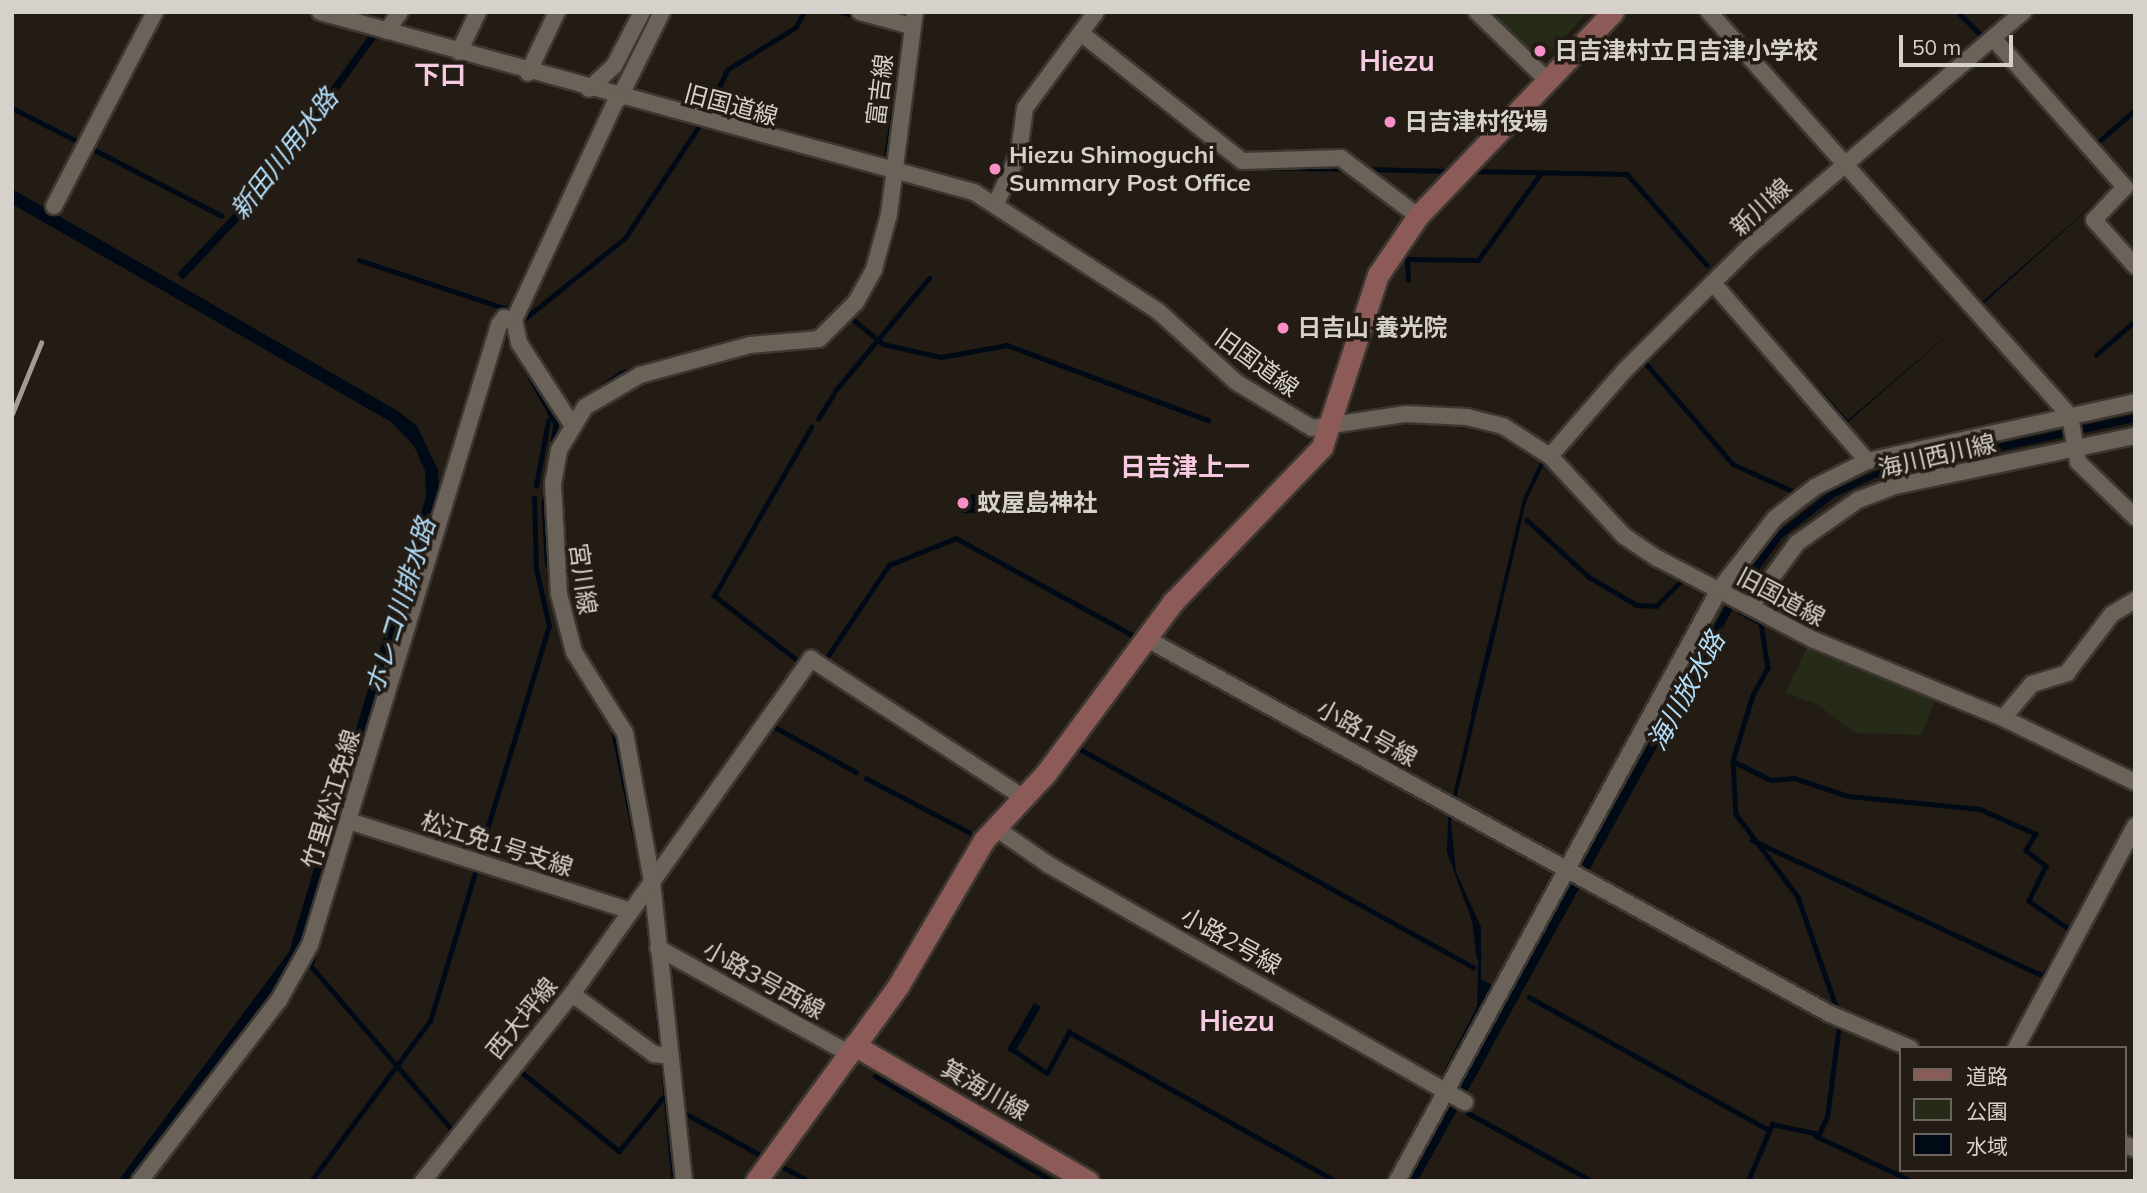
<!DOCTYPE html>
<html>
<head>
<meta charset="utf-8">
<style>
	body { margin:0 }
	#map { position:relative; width:2147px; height:1193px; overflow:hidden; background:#231c14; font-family:Mulish,"Noto Sans JP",sans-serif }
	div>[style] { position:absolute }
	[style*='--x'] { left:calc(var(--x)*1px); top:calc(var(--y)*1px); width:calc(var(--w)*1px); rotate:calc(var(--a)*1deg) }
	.green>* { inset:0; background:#262b18; transform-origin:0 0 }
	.water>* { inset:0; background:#000a16; transform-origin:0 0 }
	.stream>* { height:4.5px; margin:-2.25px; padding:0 2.25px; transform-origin:2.25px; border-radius:2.25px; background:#000a16 }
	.roads { filter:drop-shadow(2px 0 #3d3732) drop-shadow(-2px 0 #3d3732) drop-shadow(0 2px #3d3732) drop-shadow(0 -2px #3d3732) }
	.street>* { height:16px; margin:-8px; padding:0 8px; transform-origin:8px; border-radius:8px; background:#6b6259 }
	.secondary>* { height:21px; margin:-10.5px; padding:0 10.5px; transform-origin:10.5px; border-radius:10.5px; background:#8c5b58 }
	.rail>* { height:4.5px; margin:-2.25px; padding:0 2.25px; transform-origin:2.25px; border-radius:2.25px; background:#a29b96 }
	.dots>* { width:19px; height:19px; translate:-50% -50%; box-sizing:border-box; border:4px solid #231c14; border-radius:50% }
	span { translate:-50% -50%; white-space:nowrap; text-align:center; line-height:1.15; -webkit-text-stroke:7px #231c14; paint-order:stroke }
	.poi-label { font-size:24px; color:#d7d1cc; font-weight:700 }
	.left { translate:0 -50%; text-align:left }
	.street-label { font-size:24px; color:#d7d1cc }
	.neighbourhood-label { font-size:26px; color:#f8cae1; font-weight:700 }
	.water-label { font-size:26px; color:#b2defb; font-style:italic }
	.quarter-label { font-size:28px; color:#f8cae1; font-weight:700 }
	.frame { position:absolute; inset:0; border:14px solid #d7d1cc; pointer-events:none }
	.legend { position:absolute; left:1899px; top:1046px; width:228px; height:126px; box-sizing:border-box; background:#231c14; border:2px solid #6b645e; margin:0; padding:9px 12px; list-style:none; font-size:21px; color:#d7d1cc }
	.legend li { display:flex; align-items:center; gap:14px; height:35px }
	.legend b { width:35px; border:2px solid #6b645e }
	.scale { position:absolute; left:1899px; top:35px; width:114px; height:32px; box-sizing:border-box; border:4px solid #d7d1cc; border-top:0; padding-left:9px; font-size:21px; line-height:24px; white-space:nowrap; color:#d7d1cc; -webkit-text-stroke:5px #231c14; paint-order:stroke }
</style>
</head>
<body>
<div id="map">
	<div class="green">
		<i style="clip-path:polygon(1490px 12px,1588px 12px,1541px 62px)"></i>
		<i style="left:1727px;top:601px;width:305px;height:7px;rotate:119deg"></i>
		<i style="clip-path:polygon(1807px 648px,1935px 700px,1922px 735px,1855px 733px,1815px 703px,1785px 693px)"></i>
		<i style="clip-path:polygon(1570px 873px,1575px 876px,1459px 1081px)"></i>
	</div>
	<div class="water">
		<i style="clip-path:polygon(386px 12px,395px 12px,261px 197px,183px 280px,177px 274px,258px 188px)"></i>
		<i style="clip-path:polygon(2008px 12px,2014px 12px,1591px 398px,1555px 441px,1526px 502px,1451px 821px,1456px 872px,1481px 927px,1481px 979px,1492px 985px,1449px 1078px,1387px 1181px,1477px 1007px,1479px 941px,1447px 852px,1448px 816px,1523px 499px,1550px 441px,1747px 234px)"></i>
		<i style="clip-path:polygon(2116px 184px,1981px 306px,1980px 304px)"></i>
		<i style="clip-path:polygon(12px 189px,398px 411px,417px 426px,438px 470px,439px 501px,307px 937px,282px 987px,132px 1181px,118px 1181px,289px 952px,426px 497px,425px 471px,414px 446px,391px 422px,12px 204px)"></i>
		<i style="clip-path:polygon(1725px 285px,1848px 420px,1972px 314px,1848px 422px,1842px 422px)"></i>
		<i style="clip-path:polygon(503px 329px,553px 415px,550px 418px,503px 333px)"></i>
		<i style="clip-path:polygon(2135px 414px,2135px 422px,1875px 478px,1835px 497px,1782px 538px,1740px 596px,1418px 1181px,1405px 1181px,1734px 590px,1779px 531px,1829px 492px,1878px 470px)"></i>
		<i style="clip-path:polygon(972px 494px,1002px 503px,1000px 514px,962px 513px)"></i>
		<i style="left:1034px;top:1003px;width:8px;height:54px;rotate:30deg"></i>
	</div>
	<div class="stream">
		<i style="--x:842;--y:12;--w:17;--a:17"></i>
		<i style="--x:1958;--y:12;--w:35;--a:45"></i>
		<i style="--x:12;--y:108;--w:75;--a:26.9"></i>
		<i style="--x:706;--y:115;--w:50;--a:-65"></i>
		<i style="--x:727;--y:70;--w:81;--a:-31.9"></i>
		<i style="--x:796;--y:27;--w:17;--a:-62"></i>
		<i style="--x:2096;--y:144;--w:52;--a:-41.1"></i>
		<i style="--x:93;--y:149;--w:145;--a:27.4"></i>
		<i style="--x:885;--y:163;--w:132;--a:-81.3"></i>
		<i style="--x:1260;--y:167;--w:86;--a:1.3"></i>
		<i style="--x:1365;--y:169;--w:86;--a:1.3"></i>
		<i style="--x:1470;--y:171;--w:157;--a:1.1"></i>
		<i style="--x:1627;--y:174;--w:121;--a:48.7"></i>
		<i style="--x:359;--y:260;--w:156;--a:18.3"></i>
		<i style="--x:1408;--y:280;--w:21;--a:-93"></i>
		<i style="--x:1407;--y:259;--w:71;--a:0.8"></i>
		<i style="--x:1478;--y:260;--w:107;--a:-54.1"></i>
		<i style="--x:849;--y:316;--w:44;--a:39.5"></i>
		<i style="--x:883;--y:344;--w:59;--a:12.6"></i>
		<i style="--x:941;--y:357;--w:67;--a:-10.3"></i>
		<i style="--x:1007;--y:345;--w:215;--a:20.5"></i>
		<i style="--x:523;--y:320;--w:131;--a:-38.8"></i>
		<i style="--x:625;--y:238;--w:134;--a:-56.5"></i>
		<i style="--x:2096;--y:355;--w:52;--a:-41.1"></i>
		<i style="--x:1643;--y:360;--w:138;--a:49.1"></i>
		<i style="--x:1733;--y:464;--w:70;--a:24.4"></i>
		<i style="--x:835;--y:391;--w:147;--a:-50.2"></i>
		<i style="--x:569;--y:410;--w:64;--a:-35.4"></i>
		<i style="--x:621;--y:373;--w:35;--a:-15"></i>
		<i style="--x:549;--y:412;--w:13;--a:58"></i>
		<i style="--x:556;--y:423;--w:82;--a:98.4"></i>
		<i style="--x:544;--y:504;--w:56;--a:86.9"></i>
		<i style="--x:547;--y:560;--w:97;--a:77.5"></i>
		<i style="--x:818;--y:419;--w:28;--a:-58"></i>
		<i style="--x:536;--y:486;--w:66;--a:-79.5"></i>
		<i style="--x:1527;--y:520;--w:84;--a:42.6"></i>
		<i style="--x:1589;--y:577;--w:56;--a:30.3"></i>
		<i style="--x:1637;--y:605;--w:19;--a:3"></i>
		<i style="--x:1656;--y:606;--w:38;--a:-45"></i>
		<i style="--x:1739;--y:611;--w:25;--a:29"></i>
		<i style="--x:1761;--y:623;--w:46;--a:81.2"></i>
		<i style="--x:1768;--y:668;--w:31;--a:119"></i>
		<i style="--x:1753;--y:695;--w:69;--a:106.9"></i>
		<i style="--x:1733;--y:761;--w:53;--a:86.8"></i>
		<i style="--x:1736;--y:814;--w:104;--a:53.2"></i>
		<i style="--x:1798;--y:897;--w:115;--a:70.8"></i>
		<i style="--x:825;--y:660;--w:115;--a:-56"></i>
		<i style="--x:889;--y:565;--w:72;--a:-21.9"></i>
		<i style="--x:956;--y:538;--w:205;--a:28.8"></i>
		<i style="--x:799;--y:662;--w:108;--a:-142.2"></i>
		<i style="--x:714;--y:596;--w:195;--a:-60.1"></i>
		<i style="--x:580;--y:675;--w:40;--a:58"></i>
		<i style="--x:1473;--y:713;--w:89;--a:-76.3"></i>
		<i style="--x:773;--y:726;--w:95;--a:29"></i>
		<i style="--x:613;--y:728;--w:114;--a:78.4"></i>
		<i style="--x:1078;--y:748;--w:452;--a:29"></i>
		<i style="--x:1733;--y:761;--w:42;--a:26.6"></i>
		<i style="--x:1771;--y:780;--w:23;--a:-5"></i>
		<i style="--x:1794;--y:778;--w:57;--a:18.4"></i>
		<i style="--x:1848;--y:796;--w:133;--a:5.6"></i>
		<i style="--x:1980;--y:809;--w:61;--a:24.1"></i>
		<i style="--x:2036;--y:834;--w:19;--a:122"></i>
		<i style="--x:2026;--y:850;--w:26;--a:39"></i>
		<i style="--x:2046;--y:866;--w:39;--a:116"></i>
		<i style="--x:2029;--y:901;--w:52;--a:34.9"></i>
		<i style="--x:866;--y:778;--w:116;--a:27.7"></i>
		<i style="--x:1752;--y:840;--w:321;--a:25"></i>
		<i style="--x:2043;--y:976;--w:33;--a:-57"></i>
		<i style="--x:479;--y:856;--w:240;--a:-73.1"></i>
		<i style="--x:549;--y:626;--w:58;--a:-102.8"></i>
		<i style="--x:536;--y:569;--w:71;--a:-91.6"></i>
		<i style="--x:1475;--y:924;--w:33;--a:83"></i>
		<i style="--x:317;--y:946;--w:21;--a:107"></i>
		<i style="--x:311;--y:966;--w:213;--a:49.2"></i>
		<i style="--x:1529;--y:997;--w:272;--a:29"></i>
		<i style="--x:658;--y:1015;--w:36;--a:84"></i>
		<i style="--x:1012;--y:1049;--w:42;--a:34.4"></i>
		<i style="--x:1047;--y:1073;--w:47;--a:-61.8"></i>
		<i style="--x:1069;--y:1032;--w:306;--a:29.2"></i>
		<i style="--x:663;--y:1060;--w:121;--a:84.8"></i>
		<i style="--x:519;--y:1070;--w:129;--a:39"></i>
		<i style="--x:619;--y:1151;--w:74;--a:-50.5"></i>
		<i style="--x:875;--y:1076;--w:206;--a:30.7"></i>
		<i style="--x:683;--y:1112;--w:90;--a:29.1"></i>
		<i style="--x:1468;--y:1113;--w:141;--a:28.7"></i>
		<i style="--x:1816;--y:1136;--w:106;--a:25.1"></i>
		<i style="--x:779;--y:1165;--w:34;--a:28"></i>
		<i style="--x:311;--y:1181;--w:199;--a:-53.4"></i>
		<i style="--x:430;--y:1021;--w:158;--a:-73.1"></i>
		<i style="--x:1748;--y:1181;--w:62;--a:-67.2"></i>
		<i style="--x:1772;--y:1124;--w:48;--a:12"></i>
		<i style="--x:1819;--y:1134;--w:19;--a:-65"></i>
		<i style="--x:1827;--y:1117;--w:92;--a:-82.5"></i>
	</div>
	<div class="roads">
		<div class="street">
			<i style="--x:320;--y:12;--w:678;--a:15.39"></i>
			<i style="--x:974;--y:192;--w:219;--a:32.9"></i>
			<i style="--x:1158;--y:311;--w:105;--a:42.3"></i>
			<i style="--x:1236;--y:382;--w:89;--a:31.2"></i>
			<i style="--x:1312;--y:428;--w:95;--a:-8.5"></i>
			<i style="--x:1406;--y:414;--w:61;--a:2.8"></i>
			<i style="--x:1467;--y:417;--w:37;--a:14"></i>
			<i style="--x:1503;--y:426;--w:56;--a:32.6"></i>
			<i style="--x:1550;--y:456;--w:109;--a:47.2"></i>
			<i style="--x:1624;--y:536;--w:40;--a:34"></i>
			<i style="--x:1657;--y:558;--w:177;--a:27.6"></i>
			<i style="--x:1814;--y:640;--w:204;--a:22.4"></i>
			<i style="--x:2003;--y:718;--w:147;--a:25.9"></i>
			<i style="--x:860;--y:12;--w:53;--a:15.4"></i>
			<i style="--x:1477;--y:12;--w:99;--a:44.2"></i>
			<i style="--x:1709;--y:12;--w:542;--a:48.22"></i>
			<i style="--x:2070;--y:416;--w:47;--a:80.1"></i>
			<i style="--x:2078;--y:462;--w:79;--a:44"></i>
			<i style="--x:387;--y:31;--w:23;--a:-56"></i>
			<i style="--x:1082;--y:34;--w:204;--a:38.4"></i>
			<i style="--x:1242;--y:161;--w:99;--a:-1.7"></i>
			<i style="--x:1341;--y:158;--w:96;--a:37"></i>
			<i style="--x:1993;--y:38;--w:199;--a:48.5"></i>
			<i style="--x:2125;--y:187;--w:45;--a:133.2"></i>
			<i style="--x:2094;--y:220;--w:62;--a:48.3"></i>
			<i style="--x:459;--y:52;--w:44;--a:-64.6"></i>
			<i style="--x:528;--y:73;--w:68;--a:-64.6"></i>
			<i style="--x:589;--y:89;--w:34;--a:-43"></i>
			<i style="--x:614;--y:66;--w:61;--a:-62.6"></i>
			<i style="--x:619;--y:99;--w:97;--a:-63.7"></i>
			<i style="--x:996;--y:204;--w:57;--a:-66.1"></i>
			<i style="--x:1019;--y:152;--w:44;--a:-82.2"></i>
			<i style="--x:1025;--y:108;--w:119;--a:-53.5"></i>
			<i style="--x:54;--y:206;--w:219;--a:-62.5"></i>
			<i style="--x:1713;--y:283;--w:235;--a:49.1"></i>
			<i style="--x:571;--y:423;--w:95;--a:-123"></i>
			<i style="--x:519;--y:343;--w:24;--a:-102"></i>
			<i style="--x:514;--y:320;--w:245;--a:-65.1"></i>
			<i style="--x:1550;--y:456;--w:114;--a:-48.9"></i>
			<i style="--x:1625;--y:370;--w:176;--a:-44.8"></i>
			<i style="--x:1750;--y:246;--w:360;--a:-40.6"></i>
			<i style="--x:1751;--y:606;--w:78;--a:-53.9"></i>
			<i style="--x:1797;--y:543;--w:75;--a:-35.2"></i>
			<i style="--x:1858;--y:500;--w:40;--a:-21"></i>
			<i style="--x:1895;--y:486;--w:245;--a:-11.8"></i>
			<i style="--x:1147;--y:639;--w:779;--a:28.77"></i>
			<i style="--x:1830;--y:1014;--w:87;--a:23"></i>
			<i style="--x:2003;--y:718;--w:45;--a:-49.5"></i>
			<i style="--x:2032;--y:684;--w:37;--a:-17"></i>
			<i style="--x:2067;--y:673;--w:74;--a:-52.7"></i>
			<i style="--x:2112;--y:614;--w:27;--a:-31"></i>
			<i style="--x:349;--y:821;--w:296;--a:17.7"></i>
			<i style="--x:997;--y:829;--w:63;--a:34.7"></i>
			<i style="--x:1049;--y:865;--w:479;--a:29.7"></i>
			<i style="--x:658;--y:948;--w:217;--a:28.9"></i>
			<i style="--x:572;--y:994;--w:102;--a:36.2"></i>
			<i style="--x:654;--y:1054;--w:17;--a:7"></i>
			<i style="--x:2016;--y:1048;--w:252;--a:-61.8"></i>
			<i style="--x:2124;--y:1144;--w:12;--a:24"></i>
			<i style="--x:140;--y:1181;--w:228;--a:-52.5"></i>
			<i style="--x:279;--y:1000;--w:63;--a:-60.6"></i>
			<i style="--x:310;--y:945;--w:648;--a:-73.05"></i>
			<i style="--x:499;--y:325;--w:9;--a:-54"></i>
			<i style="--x:504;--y:318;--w:10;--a:11"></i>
			<i style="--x:423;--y:1181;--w:239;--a:-51.5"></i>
			<i style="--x:572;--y:994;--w:412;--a:-54.5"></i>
			<i style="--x:811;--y:659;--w:254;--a:33.1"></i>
			<i style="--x:684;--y:1181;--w:302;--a:-96.1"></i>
			<i style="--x:652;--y:881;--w:150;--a:-100.3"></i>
			<i style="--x:625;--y:733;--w:96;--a:-122.2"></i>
			<i style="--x:574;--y:652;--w:60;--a:-104.5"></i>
			<i style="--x:559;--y:594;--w:110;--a:-93.1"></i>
			<i style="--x:553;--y:484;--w:35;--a:-80"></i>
			<i style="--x:559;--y:450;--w:50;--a:-58.8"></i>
			<i style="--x:585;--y:407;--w:64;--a:-30.2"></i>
			<i style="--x:640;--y:375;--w:114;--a:-15.3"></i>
			<i style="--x:750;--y:345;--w:69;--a:-5"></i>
			<i style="--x:819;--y:339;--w:52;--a:-45"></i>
			<i style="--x:856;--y:302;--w:38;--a:-61"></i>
			<i style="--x:874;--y:269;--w:57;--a:-74.7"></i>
			<i style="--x:889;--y:214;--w:204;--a:-82.7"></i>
			<i style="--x:1397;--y:1181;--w:673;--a:-61.42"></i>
			<i style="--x:1719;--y:590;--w:91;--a:-52.1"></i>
			<i style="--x:1775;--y:518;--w:51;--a:-37.8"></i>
			<i style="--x:1815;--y:487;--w:58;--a:-26.6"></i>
			<i style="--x:1867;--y:461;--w:274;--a:-12.4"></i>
		</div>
		<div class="secondary">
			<i style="--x:854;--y:1045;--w:271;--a:30.2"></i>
			<i style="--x:756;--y:1181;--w:241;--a:-53.9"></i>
			<i style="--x:898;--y:986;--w:169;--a:-59.5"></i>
			<i style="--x:984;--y:840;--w:91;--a:-47.2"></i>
			<i style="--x:1046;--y:773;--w:213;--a:-53.4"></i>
			<i style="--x:1173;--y:602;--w:215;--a:-46.1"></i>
			<i style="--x:1322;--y:447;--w:181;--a:-72"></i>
			<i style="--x:1378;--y:275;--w:71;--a:-55.9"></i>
			<i style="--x:1418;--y:216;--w:282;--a:-46.3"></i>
		</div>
	</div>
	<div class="rail">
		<i style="--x:12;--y:414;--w:77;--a:-67.8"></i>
	</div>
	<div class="dots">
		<i style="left:1540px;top:51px;background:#f98fc9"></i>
		<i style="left:1390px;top:122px;background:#f98fc9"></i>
		<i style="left:995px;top:169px;background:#f98fc9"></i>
		<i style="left:1283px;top:328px;background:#f98fc9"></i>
		<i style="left:963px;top:503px;background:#f98fc9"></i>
	</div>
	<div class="poi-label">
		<span class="left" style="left:1554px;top:51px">日吉津村立日吉津小学校</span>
		<span class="left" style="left:1404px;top:122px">日吉津村役場</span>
		<span class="left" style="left:1009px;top:169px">Hiezu Shimoguchi<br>Summary Post Office</span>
		<span class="left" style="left:1297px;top:328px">日吉山 養光院</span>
		<span class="left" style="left:977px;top:503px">蚊屋島神社</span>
	</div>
	<div class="street-label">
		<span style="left:880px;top:90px;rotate:-83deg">富吉線</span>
		<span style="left:731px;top:105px;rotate:15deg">旧国道線</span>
		<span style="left:1761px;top:207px;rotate:-42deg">新川線</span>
		<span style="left:1257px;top:363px;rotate:36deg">旧国道線</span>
		<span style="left:1937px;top:456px;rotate:-13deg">海川西川線</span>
		<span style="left:583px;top:579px;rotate:82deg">宮川線</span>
		<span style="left:1781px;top:597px;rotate:28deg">旧国道線</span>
		<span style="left:1367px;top:733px;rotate:29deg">小路1号線</span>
		<span style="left:331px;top:799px;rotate:-73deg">竹里松江免線</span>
		<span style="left:497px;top:844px;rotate:18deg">松江免1号支線</span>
		<span style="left:1231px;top:941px;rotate:29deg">小路2号線</span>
		<span style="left:764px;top:980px;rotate:29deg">小路3号西線</span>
		<span style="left:522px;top:1018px;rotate:-51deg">西大坪線</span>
		<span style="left:985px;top:1090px;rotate:30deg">箕海川線</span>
	</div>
	<div class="neighbourhood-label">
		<span style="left:440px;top:75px">下口</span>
		<span style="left:1185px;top:467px">日吉津上一</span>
	</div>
	<div class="water-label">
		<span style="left:284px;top:154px;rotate:-52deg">新田川用水路</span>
		<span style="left:400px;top:606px;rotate:-73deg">ホレコ川排水路</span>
		<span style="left:1686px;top:691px;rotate:-61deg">海川放水路</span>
	</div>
	<div class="quarter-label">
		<span style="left:1397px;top:61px">Hiezu</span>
		<span style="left:1237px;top:1021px">Hiezu</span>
	</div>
	<div class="frame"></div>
	<ul class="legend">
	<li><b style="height:9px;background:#8c5b58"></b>道路</li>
	<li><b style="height:19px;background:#262b18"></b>公園</li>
	<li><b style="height:19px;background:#000a16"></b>水域</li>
	</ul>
	<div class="scale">50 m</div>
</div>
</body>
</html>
